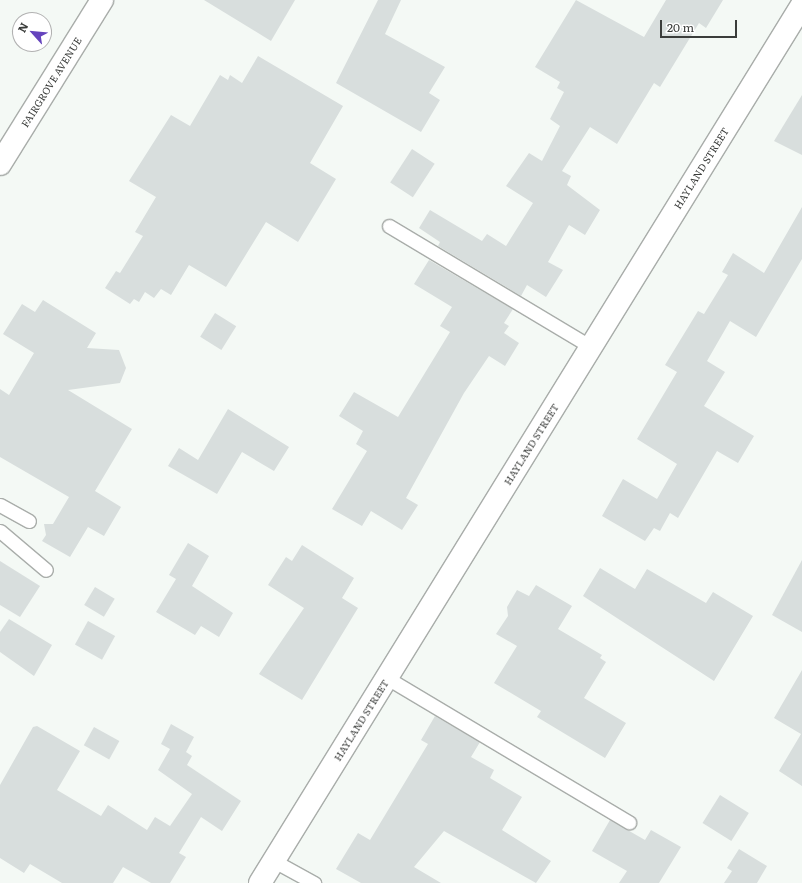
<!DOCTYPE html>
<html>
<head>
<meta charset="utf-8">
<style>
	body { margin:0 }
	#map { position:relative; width:802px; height:883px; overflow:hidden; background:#f4f9f5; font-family:Literata,serif }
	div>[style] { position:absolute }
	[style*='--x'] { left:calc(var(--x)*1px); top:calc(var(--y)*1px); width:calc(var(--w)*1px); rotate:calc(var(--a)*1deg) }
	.building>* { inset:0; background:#d8dedd; transform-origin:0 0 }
	.roads { filter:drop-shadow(1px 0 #a9adaa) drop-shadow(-1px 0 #a9adaa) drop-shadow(0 1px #a9adaa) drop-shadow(0 -1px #a9adaa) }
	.lane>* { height:13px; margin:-6.5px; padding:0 6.5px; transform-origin:6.5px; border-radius:6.5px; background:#fff }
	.street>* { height:22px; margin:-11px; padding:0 11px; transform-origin:11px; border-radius:11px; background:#fff }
	.secondary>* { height:22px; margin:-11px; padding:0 11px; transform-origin:11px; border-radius:11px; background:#fff }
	span { translate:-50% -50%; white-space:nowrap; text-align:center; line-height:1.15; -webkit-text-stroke:3.5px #fff; paint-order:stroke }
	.street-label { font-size:10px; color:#3b3d3b }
	.north { position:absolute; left:12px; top:12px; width:40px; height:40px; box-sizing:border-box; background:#fff; border:1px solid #b1b1b1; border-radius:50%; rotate:297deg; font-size:11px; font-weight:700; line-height:16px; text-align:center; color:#3b3d3b }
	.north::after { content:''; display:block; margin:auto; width:14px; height:18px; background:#6544bd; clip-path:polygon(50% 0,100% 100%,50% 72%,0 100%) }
	.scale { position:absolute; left:660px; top:20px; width:77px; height:18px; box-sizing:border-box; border:2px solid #3b3d3b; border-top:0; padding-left:5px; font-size:12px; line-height:14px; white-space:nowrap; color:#3b3d3b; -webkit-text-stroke:3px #fff; paint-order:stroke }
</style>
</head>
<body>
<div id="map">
	<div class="building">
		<i style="clip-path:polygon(204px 0,295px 0,271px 41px)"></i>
		<i style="clip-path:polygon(378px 0,401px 0,385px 34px,445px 67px,429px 93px,440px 100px,421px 132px,336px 83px)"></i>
		<i style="clip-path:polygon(576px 0,644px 37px,666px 0,723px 0,706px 28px,699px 23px,660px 87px,654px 83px,617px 144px,590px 127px,562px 171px,571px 176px,567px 185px,600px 210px,585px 235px,569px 225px,548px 262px,563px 270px,546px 297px,527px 285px,521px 296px,438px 246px,440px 242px,419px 228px,430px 210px,482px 241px,487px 234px,506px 246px,533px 203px,506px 186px,529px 153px,542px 161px,560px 126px,550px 119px,564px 92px,557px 88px,560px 82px,535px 67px)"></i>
		<i style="clip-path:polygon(258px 56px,343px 106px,310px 163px,336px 179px,298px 242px,266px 222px,226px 287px,189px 265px,171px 295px,161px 289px,154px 298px,145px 292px,139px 302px,134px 299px,130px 304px,105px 288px,116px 271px,120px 273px,143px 236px,135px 232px,156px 197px,129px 181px,171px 115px,190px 126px,220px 75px,228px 80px,230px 75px,242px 83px)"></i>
		<i style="clip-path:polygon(802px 95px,802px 155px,774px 141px)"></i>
		<i style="left:412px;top:149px;width:27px;height:40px;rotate:33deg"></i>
		<i style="clip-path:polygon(802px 207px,802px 259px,756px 337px,730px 321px,707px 361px,725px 372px,704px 406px,754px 436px,738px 463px,717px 451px,678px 518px,670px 513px,660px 531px,654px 528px,645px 541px,602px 516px,623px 479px,657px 499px,677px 464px,637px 439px,677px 372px,665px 365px,698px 311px,704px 314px,728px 275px,722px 272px,733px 253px,764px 273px)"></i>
		<i style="clip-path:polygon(429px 260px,513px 309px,504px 323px,509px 326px,504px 333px,519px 343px,505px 366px,489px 356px,464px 393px,406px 498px,418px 505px,402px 530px,371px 511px,362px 526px,332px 509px,367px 451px,356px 444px,363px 431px,339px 416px,354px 392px,398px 417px,450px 332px,440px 326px,452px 307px,414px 284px)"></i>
		<i style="clip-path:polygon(43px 300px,96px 333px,87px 348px,119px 350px,126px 368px,120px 383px,68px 390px,132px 429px,95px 491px,121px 507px,104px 536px,88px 527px,70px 557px,42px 541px,46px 535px,44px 524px,53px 524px,69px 497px,0 457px,0 389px,9px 395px,34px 353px,3px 334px,22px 304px,35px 312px)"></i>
		<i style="left:215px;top:313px;width:25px;height:28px;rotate:32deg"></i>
		<i style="clip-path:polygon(228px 409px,289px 447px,274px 471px,242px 452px,217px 494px,168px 466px,179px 448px,198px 460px)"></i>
		<i style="clip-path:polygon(188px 543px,209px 556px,192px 586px,233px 613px,219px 637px,201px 626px,195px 635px,156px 612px,176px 579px,169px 575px)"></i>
		<i style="clip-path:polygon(302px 545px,354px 578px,342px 598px,358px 608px,302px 700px,259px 674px,304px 608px,268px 585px,286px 557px,292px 561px)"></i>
		<i style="clip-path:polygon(802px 560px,802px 632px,772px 615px)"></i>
		<i style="clip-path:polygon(0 561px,40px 586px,20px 617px,0 605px)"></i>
		<i style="clip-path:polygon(600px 568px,635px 589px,647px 569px,706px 603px,713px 592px,753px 616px,714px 681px,583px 596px)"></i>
		<i style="clip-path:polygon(536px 585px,572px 606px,558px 629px,602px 655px,600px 658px,606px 662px,584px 698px,626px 723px,605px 758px,537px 717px,541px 711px,494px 683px,517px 646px,496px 634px,508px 616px,507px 607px,517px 590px,529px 596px)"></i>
		<i style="left:95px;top:587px;width:23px;height:21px;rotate:31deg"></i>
		<i style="clip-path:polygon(9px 619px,52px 645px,34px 676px,0 652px,0 632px)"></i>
		<i style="left:88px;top:621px;width:31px;height:27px;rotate:29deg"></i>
		<i style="clip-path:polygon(802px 670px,802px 786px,779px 771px,801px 734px,774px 718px)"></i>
		<i style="clip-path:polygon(435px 716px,480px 742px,471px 757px,494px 770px,490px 778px,522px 797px,502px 830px,551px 861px,536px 883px,444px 831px,414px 867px,441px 883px,361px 883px,336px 869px,358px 833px,370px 840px,428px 744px,421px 740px)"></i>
		<i style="clip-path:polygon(171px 724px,194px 737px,186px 752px,192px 756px,187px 765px,241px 801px,222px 831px,201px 817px,179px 853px,186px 857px,170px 883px,151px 883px,123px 867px,113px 883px,62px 883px,30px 864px,24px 873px,0 858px,0 785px,33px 727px,37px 726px,80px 751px,57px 790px,101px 816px,108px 805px,147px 830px,155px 817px,170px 826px,192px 794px,158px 770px,170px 749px,161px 744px)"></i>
		<i style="left:94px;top:727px;width:29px;height:21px;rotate:29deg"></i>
		<i style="left:720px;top:795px;width:34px;height:33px;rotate:32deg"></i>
		<i style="clip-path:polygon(610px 820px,645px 840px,651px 830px,681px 847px,659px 883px,619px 883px,627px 871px,592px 851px)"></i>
		<i style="clip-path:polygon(739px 849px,767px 866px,757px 883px,724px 883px,732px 871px,727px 868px)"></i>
	</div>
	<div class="roads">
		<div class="lane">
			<i style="--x:389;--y:226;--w:235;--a:30.9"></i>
			<i style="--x:0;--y:505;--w:33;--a:29"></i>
			<i style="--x:0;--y:531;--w:60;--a:40.3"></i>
			<i style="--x:387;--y:678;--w:282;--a:30.8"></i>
			<i style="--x:274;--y:861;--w:46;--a:28.8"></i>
		</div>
		<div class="street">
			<i style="--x:260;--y:883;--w:1032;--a:-58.31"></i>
		</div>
		<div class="secondary">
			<i style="--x:0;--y:164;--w:193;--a:-58.1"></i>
		</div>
	</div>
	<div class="street-label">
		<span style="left:51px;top:82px;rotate:-58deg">FAIRGROVE AVENUE</span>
		<span style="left:701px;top:168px;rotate:-58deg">HAYLAND STREET</span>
		<span style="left:531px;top:444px;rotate:-58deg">HAYLAND STREET</span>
		<span style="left:361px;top:720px;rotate:-58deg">HAYLAND STREET</span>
	</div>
	<div class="north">N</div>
	<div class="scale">20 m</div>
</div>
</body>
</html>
